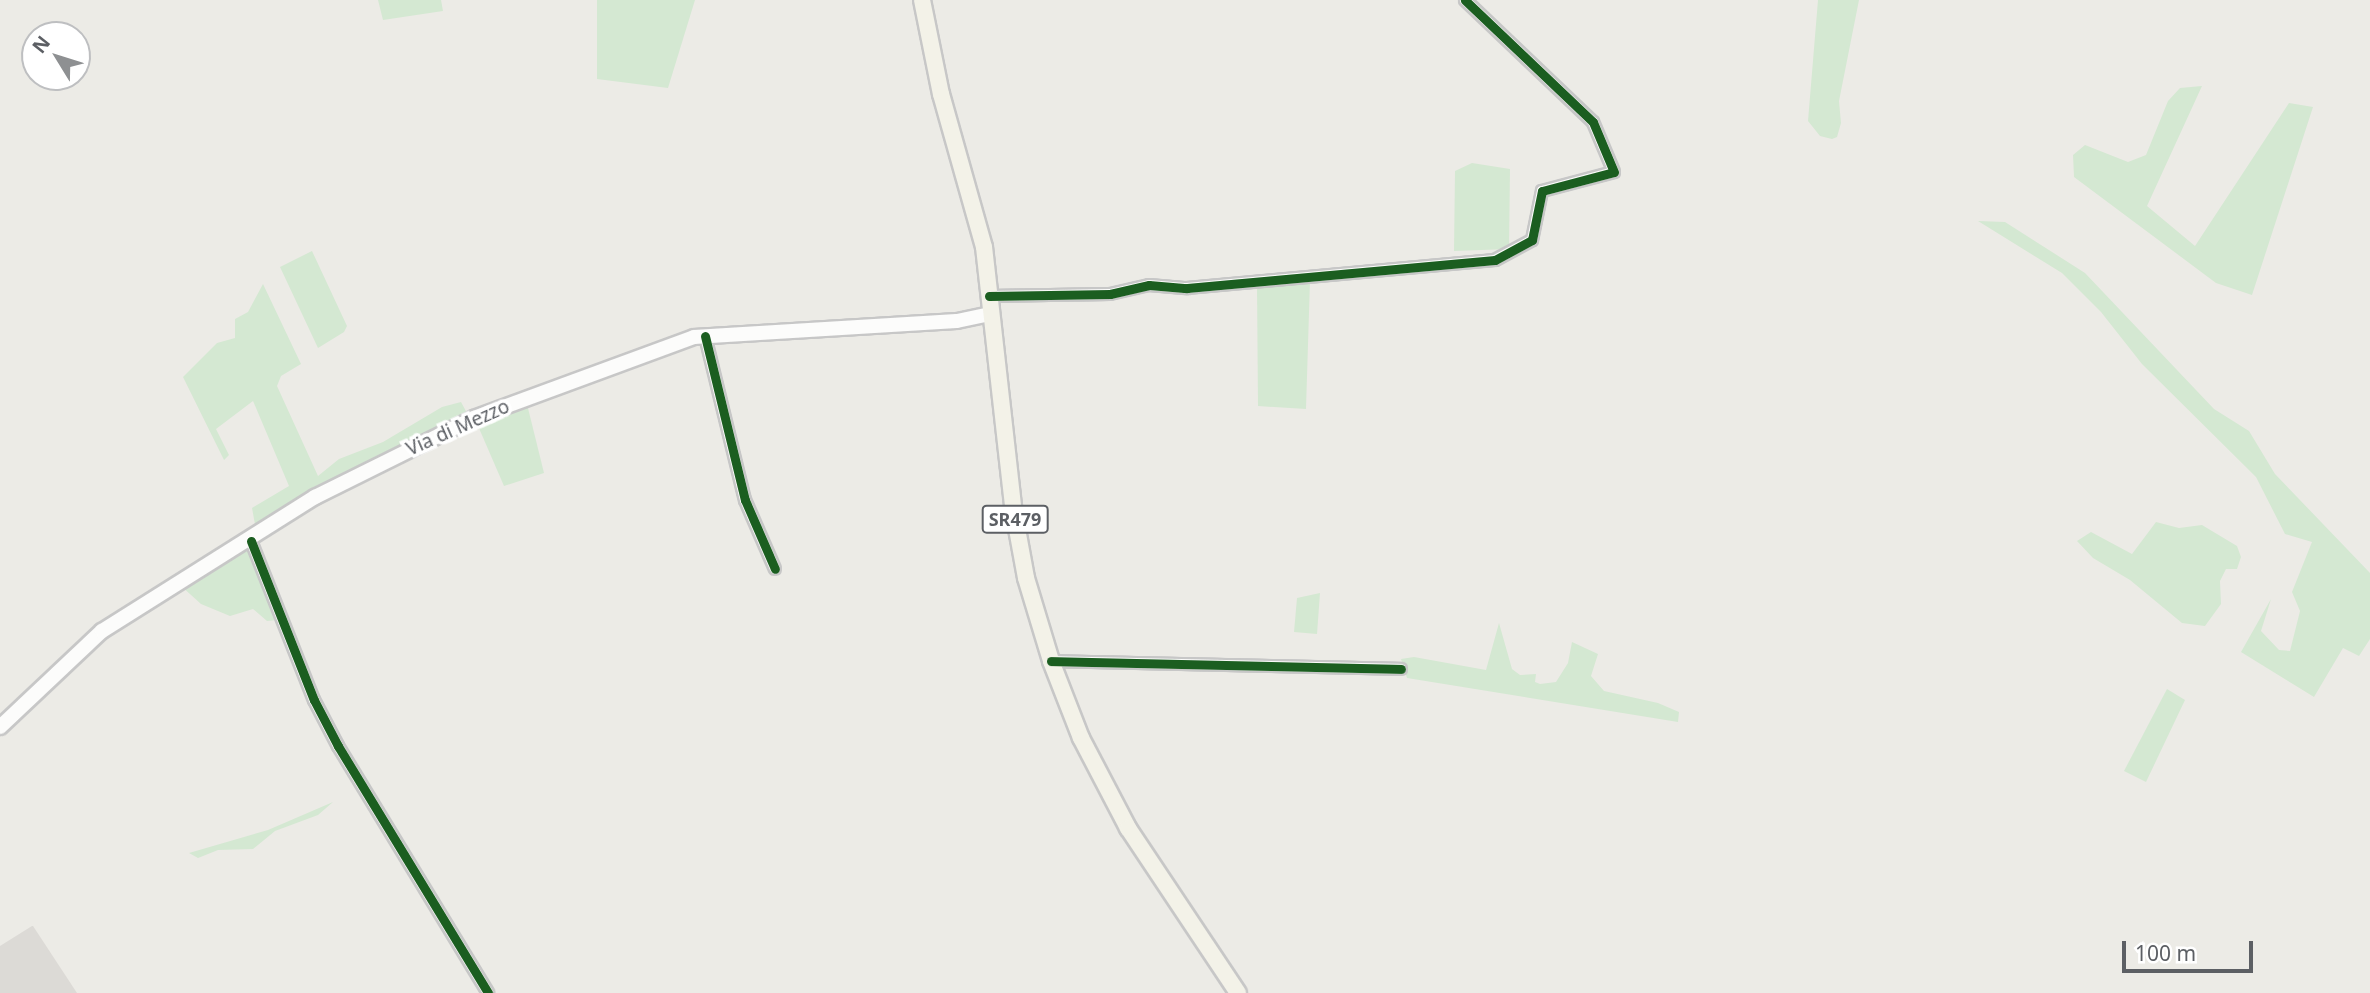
<!DOCTYPE html>
<html>
<head>
<meta charset="utf-8">
<style>
	body { margin:0 }
	#map { position:relative; width:2370px; height:993px; overflow:hidden; background:#ecebe6; font-family:"Noto Sans",sans-serif }
	div>[style] { position:absolute }
	[style*='--x'] { left:calc(var(--x)*1px); top:calc(var(--y)*1px); width:calc(var(--w)*1px); rotate:calc(var(--a)*1deg) }
	.industrial>* { inset:0; background:#dcdad6 }
	.green>* { inset:0; background:#d4e8d2 }
	.roads { filter:drop-shadow(2px 0 #c7c7c7) drop-shadow(-2px 0 #c7c7c7) drop-shadow(0 2px #c7c7c7) drop-shadow(0 -2px #c7c7c7) }
	.street>* { height:10px; margin:-5px; padding:0 5px; transform-origin:5px; border-radius:5px; background:#fcfcfb }
	.secondary>* { height:14px; margin:-7px; padding:0 7px; transform-origin:7px; border-radius:7px; background:#fcfcfb }
	.primary>* { height:16px; margin:-8px; padding:0 8px; transform-origin:8px; border-radius:8px; background:#f3f2e8 }
	.cycleway>* { height:9px; margin:-4.5px; padding:0 4.5px; transform-origin:4.5px; border-radius:4.5px; background:#1b5e20 }
	span { translate:-50% -50%; white-space:nowrap; text-align:center; line-height:1.15; -webkit-text-stroke:7px #fff; paint-order:stroke }
	.shield-label span { padding:2px 5px; background:#fff; border:2px solid; border-radius:5px; -webkit-text-stroke-width:0 }
	.shield-label { font-size:18px; color:#5c5f64; font-weight:700 }
	.street-label { font-size:19px; color:#5c5f64 }
	.north { position:absolute; left:21px; top:21px; width:70px; height:70px; box-sizing:border-box; background:#fff; border:2px solid #bebfc1; border-radius:50%; rotate:308deg; font-size:19px; font-weight:700; line-height:28px; text-align:center; color:#5c5f64 }
	.north::after { content:''; display:block; margin:auto; width:24px; height:32px; background:#8e9092; clip-path:polygon(50% 0,100% 100%,50% 72%,0 100%) }
	.scale { position:absolute; left:2122px; top:941px; width:131px; height:32px; box-sizing:border-box; border:4px solid #5c5f64; border-top:0; padding-left:9px; font-size:21px; line-height:24px; white-space:nowrap; color:#5c5f64; -webkit-text-stroke:5px #fff; paint-order:stroke }
</style>
</head>
<body>
<div id="map">
	<div class="industrial">
		<i style="clip-path:polygon(32px 926px,33px 926px,77px 993px,0 993px,0 946px)"></i>
	</div>
	<div class="green">
		<i style="clip-path:polygon(378px 0,441px 0,443px 11px,383px 20px)"></i>
		<i style="clip-path:polygon(597px 0,695px 0,668px 88px,597px 79px)"></i>
		<i style="clip-path:polygon(1818px 0,1859px 0,1839px 101px,1841px 123px,1837px 137px,1832px 139px,1820px 136px,1808px 121px)"></i>
		<i style="clip-path:polygon(2202px 86px,2147px 206px,2195px 246px,2289px 103px,2313px 107px,2252px 295px,2216px 283px,2074px 177px,2073px 155px,2085px 145px,2128px 162px,2146px 155px,2168px 101px,2180px 88px)"></i>
		<i style="clip-path:polygon(1472px 163px,1510px 169px,1509px 249px,1454px 251px,1455px 171px)"></i>
		<i style="clip-path:polygon(1978px 221px,2005px 222px,2085px 273px,2214px 409px,2249px 431px,2275px 474px,2370px 573px,2370px 639px,2359px 656px,2343px 648px,2314px 697px,2241px 652px,2271px 599px,2261px 631px,2279px 650px,2290px 651px,2300px 611px,2292px 592px,2312px 542px,2285px 534px,2256px 477px,2142px 364px,2101px 312px,2062px 273px)"></i>
		<i style="clip-path:polygon(312px 251px,347px 326px,344px 332px,318px 348px,280px 267px)"></i>
		<i style="clip-path:polygon(1310px 280px,1306px 409px,1258px 406px,1257px 286px)"></i>
		<i style="clip-path:polygon(263px 284px,301px 364px,281px 376px,277px 386px,318px 476px,339px 459px,383px 442px,442px 407px,461px 402px,467px 413px,334px 479px,256px 530px,252px 508px,289px 486px,253px 401px,216px 429px,229px 455px,224px 460px,183px 377px,217px 343px,235px 338px,235px 319px,248px 312px)"></i>
		<i style="clip-path:polygon(526px 400px,544px 473px,504px 486px,475px 419px)"></i>
		<i style="clip-path:polygon(2156px 522px,2179px 528px,2202px 525px,2237px 546px,2241px 557px,2237px 569px,2226px 569px,2220px 581px,2221px 604px,2205px 626px,2182px 623px,2130px 580px,2093px 558px,2077px 541px,2091px 532px,2132px 554px)"></i>
		<i style="clip-path:polygon(248px 543px,277px 620px,267px 621px,253px 609px,230px 616px,201px 604px,180px 585px)"></i>
		<i style="clip-path:polygon(1320px 593px,1317px 634px,1294px 632px,1297px 598px)"></i>
		<i style="clip-path:polygon(1499px 623px,1512px 669px,1520px 675px,1536px 674px,1535px 682px,1540px 684px,1556px 682px,1568px 663px,1572px 642px,1598px 654px,1591px 676px,1604px 691px,1658px 703px,1679px 712px,1678px 722px,1407px 678px,1401px 659px,1414px 657px,1486px 670px)"></i>
		<i style="clip-path:polygon(2167px 689px,2185px 700px,2146px 782px,2124px 771px)"></i>
		<i style="clip-path:polygon(333px 802px,318px 815px,275px 831px,253px 849px,218px 850px,198px 858px,189px 853px,268px 830px)"></i>
	</div>
	<div class="roads">
		<div class="street">
			<i style="--x:989;--y:296;--w:121;--a:-0.9"></i>
			<i style="--x:1110;--y:294;--w:40;--a:-13"></i>
			<i style="--x:1149;--y:285;--w:38;--a:5"></i>
			<i style="--x:1187;--y:288;--w:309;--a:-5.2"></i>
			<i style="--x:1495;--y:260;--w:42;--a:-28.4"></i>
			<i style="--x:1532;--y:240;--w:50;--a:-78.5"></i>
			<i style="--x:1542;--y:191;--w:74;--a:-14.8"></i>
			<i style="--x:1614;--y:172;--w:54;--a:-112.8"></i>
			<i style="--x:1593;--y:122;--w:177;--a:-136.4"></i>
			<i style="--x:705;--y:336;--w:169;--a:76.3"></i>
			<i style="--x:745;--y:500;--w:75;--a:66.5"></i>
			<i style="--x:251;--y:541;--w:171;--a:68.4"></i>
			<i style="--x:314;--y:700;--w:52;--a:62.4"></i>
			<i style="--x:338;--y:746;--w:289;--a:58.7"></i>
			<i style="--x:1051;--y:661;--w:350;--a:1.3"></i>
		</div>
		<div class="secondary">
			<i style="--x:0;--y:727;--w:140;--a:-43.3"></i>
			<i style="--x:102;--y:631;--w:252;--a:-32.2"></i>
			<i style="--x:315;--y:497;--w:178;--a:-26.4"></i>
			<i style="--x:474;--y:418;--w:234;--a:-20.2"></i>
			<i style="--x:694;--y:337;--w:263;--a:-3.5"></i>
			<i style="--x:957;--y:321;--w:35;--a:-12"></i>
		</div>
		<div class="primary">
			<i style="--x:922;--y:0;--w:96;--a:78.6"></i>
			<i style="--x:941;--y:94;--w:159;--a:74.3"></i>
			<i style="--x:984;--y:247;--w:262;--a:83.6"></i>
			<i style="--x:1013;--y:507;--w:72;--a:79.6"></i>
			<i style="--x:1026;--y:578;--w:87;--a:73.2"></i>
			<i style="--x:1051;--y:661;--w:83;--a:68.7"></i>
			<i style="--x:1081;--y:738;--w:102;--a:62.4"></i>
			<i style="--x:1128;--y:828;--w:198;--a:56.3"></i>
		</div>
	</div>
	<div class="cycleway">
		<i style="--x:989;--y:296;--w:121;--a:-0.9"></i>
		<i style="--x:1110;--y:294;--w:40;--a:-13"></i>
		<i style="--x:1149;--y:285;--w:38;--a:5"></i>
		<i style="--x:1187;--y:288;--w:309;--a:-5.2"></i>
		<i style="--x:1495;--y:260;--w:42;--a:-28.4"></i>
		<i style="--x:1532;--y:240;--w:50;--a:-78.5"></i>
		<i style="--x:1542;--y:191;--w:74;--a:-14.8"></i>
		<i style="--x:1614;--y:172;--w:54;--a:-112.8"></i>
		<i style="--x:1593;--y:122;--w:177;--a:-136.4"></i>
		<i style="--x:705;--y:336;--w:169;--a:76.3"></i>
		<i style="--x:745;--y:500;--w:75;--a:66.5"></i>
		<i style="--x:251;--y:541;--w:171;--a:68.4"></i>
		<i style="--x:314;--y:700;--w:52;--a:62.4"></i>
		<i style="--x:338;--y:746;--w:289;--a:58.7"></i>
		<i style="--x:1051;--y:661;--w:350;--a:1.3"></i>
	</div>
	<div class="shield-label">
		<span style="left:1015px;top:519px">SR479</span>
	</div>
	<div class="street-label">
		<span style="left:458px;top:428px;rotate:-24deg">Via di Mezzo</span>
	</div>
	<div class="north">N</div>
	<div class="scale">100 m</div>
</div>
</body>
</html>
